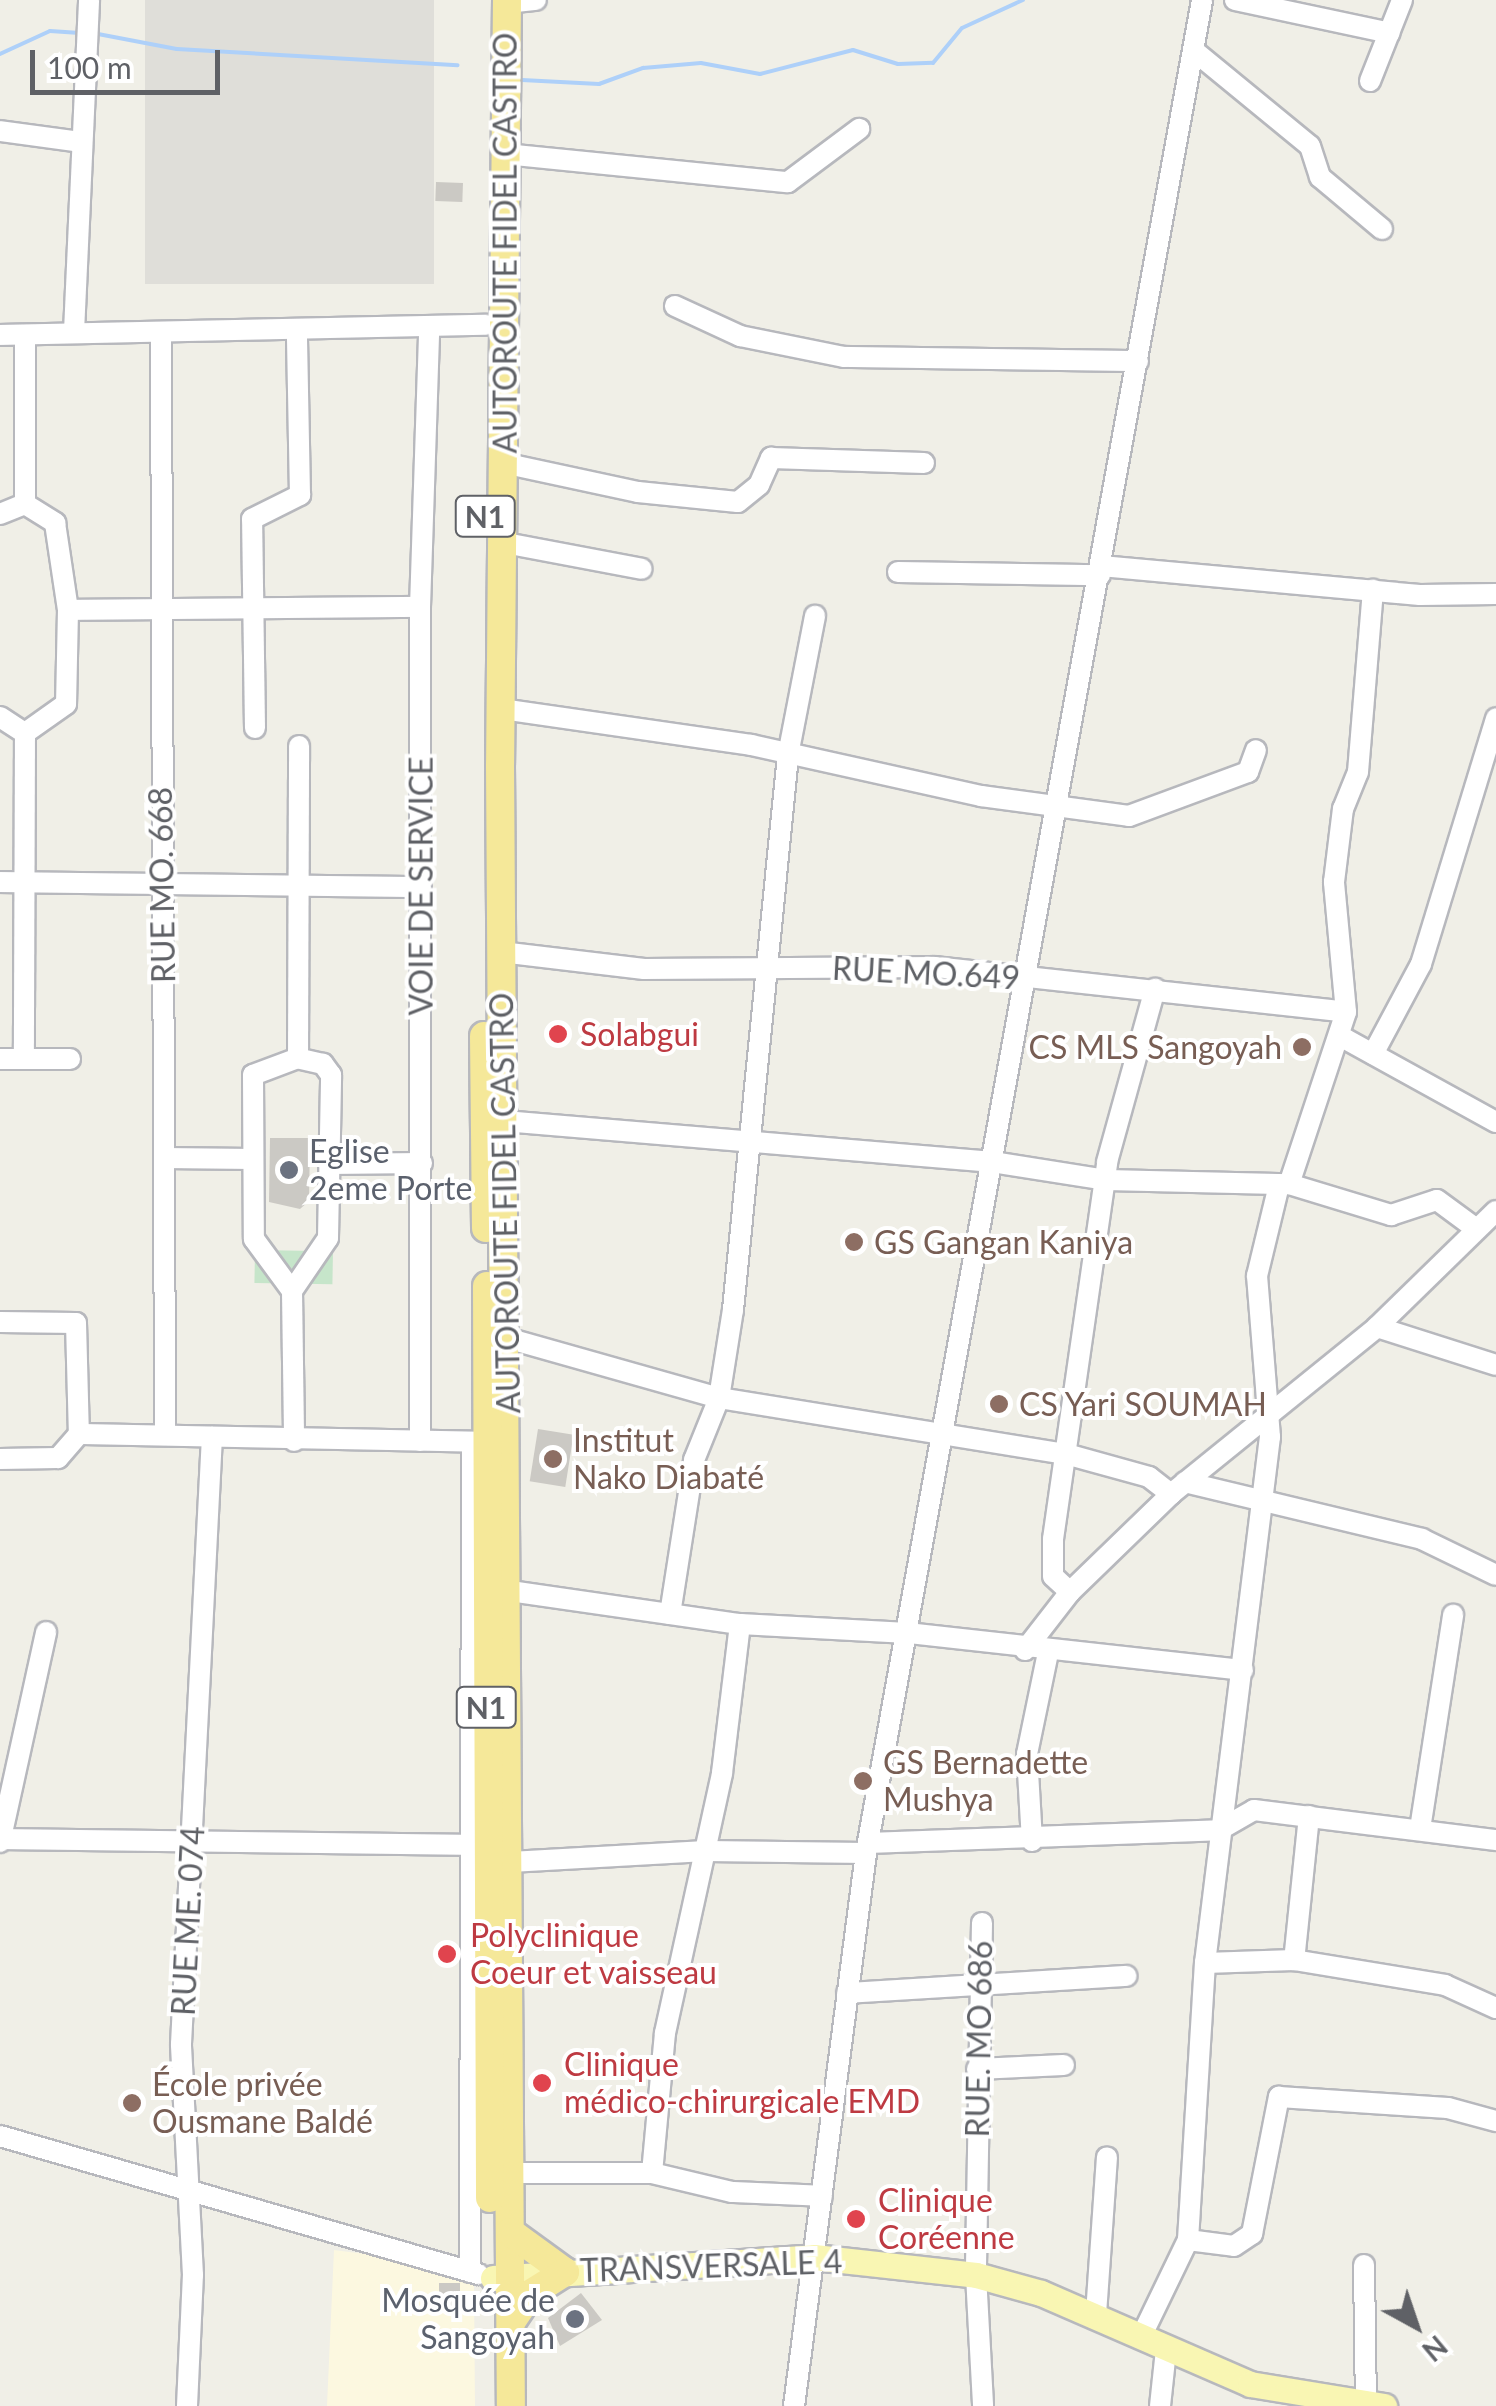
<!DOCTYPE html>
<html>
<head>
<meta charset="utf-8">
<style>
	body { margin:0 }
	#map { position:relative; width:1496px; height:2406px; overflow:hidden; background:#f0efe7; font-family:Lato,sans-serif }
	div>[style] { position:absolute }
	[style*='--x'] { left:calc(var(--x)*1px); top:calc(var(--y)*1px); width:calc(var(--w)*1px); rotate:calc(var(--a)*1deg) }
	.commercial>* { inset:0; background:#fcf8e0 }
	.industrial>* { inset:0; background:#dfded9; transform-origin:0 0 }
	.green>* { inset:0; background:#c6e5ca; transform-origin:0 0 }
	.stream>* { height:4px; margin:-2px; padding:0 2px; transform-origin:2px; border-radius:2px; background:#aed0f9 }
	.building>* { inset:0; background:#cbc9c4; transform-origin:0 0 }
	.roads { filter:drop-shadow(2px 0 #b7b8bd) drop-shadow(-2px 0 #b7b8bd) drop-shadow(0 2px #b7b8bd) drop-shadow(0 -2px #b7b8bd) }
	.minor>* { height:20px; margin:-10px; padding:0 10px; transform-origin:10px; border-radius:10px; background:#fff }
	.major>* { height:25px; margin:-12.5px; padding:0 12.5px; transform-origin:12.5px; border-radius:12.5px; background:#f9f6b3 }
	.highway>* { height:28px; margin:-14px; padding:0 14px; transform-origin:14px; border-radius:14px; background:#f5e899 }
	.dots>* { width:28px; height:28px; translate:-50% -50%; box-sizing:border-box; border:5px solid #fff; border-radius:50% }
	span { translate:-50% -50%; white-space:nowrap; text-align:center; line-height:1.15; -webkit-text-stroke:8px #fff; paint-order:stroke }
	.shield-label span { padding:2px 8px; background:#fff; border:2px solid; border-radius:8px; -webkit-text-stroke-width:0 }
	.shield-label { font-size:30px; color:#5f6166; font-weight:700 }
	.street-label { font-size:32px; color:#5f6166 }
	.health-label { font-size:32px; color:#be3a42 }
	.left { translate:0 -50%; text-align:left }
	.education-label { font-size:32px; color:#785e54 }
	.right { translate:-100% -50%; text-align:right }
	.worship-label { font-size:32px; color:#5b616d }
	.north { position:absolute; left:1366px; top:2276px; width:100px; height:100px; -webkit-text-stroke:8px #fff; paint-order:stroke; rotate:140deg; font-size:28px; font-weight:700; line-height:40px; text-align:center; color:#5f6166 }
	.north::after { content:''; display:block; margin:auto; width:35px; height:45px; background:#5f6166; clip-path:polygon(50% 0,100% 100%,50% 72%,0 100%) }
	.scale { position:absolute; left:30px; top:50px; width:190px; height:45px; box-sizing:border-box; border:5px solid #5f6166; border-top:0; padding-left:12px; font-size:30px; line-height:35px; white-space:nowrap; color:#5f6166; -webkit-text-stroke:8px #fff; paint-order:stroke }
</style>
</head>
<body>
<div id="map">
	<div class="commercial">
		<i style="clip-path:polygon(334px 2250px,398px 2258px,474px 2285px,475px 2406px,327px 2406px)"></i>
	</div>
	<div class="industrial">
		<i style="left:145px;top:0;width:289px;height:284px"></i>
	</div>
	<div class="green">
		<i style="left:255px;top:1250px;width:78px;height:33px;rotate:1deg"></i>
	</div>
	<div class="stream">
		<i style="--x:98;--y:34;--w:80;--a:10.8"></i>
		<i style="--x:177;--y:49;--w:281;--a:3.3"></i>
		<i style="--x:0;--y:54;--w:55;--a:-24.7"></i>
		<i style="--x:50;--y:31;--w:30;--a:4"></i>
		<i style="--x:522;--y:80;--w:77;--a:3"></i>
		<i style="--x:599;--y:84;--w:47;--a:-20"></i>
		<i style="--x:643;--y:68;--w:58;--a:-4.9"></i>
		<i style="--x:701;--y:63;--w:60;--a:10.6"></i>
		<i style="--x:760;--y:74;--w:96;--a:-14.5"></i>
		<i style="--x:853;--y:50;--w:47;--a:17.3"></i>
		<i style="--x:898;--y:64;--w:35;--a:-2"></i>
		<i style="--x:933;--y:63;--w:45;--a:-50.4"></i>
		<i style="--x:962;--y:28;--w:67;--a:-24.7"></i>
	</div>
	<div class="building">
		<i style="left:436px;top:182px;width:27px;height:19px;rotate:2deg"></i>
		<i style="clip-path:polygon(270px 1138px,310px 1138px,309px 1201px,300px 1209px,269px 1202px)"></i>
		<i style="left:538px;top:1429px;width:36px;height:53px;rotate:9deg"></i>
		<i style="left:439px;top:2283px;width:21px;height:24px"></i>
		<i style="clip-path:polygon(581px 2293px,602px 2320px,560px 2346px,548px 2318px)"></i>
	</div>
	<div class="roads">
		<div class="minor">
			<i style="--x:1235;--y:0;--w:158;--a:12"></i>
			<i style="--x:507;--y:3;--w:29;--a:-6"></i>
			<i style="--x:1193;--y:50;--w:151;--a:39.4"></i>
			<i style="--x:1310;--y:146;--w:33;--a:72"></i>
			<i style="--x:1320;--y:177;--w:81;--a:40"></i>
			<i style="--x:1370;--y:81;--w:87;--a:-68.4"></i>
			<i style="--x:0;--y:131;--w:82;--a:7.7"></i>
			<i style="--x:505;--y:154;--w:284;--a:5.7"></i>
			<i style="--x:788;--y:182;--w:89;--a:-36.7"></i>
			<i style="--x:675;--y:306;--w:72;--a:24.8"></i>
			<i style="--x:740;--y:336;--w:106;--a:11.4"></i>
			<i style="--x:844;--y:357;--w:294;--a:0.8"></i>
			<i style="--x:74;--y:332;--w:332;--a:-87.4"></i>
			<i style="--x:161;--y:334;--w:1101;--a:89.79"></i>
			<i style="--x:0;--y:335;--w:486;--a:-1.2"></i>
			<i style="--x:25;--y:335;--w:169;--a:90"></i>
			<i style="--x:25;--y:504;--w:36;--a:32"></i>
			<i style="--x:55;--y:523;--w:88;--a:81.5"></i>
			<i style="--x:68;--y:610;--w:94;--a:91.2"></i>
			<i style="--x:66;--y:704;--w:50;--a:144.7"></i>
			<i style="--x:503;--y:463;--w:138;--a:12.1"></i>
			<i style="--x:638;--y:492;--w:100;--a:5.7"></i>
			<i style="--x:738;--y:502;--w:27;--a:-39"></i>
			<i style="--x:759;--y:485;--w:30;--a:-66"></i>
			<i style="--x:771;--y:458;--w:153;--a:1.9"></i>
			<i style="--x:0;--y:514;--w:27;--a:-22"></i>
			<i style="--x:505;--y:543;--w:139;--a:10.7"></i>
			<i style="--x:1101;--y:566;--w:320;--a:5.2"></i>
			<i style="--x:1420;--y:595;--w:76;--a:-0.8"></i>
			<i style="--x:898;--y:572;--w:202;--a:0.9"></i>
			<i style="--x:68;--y:610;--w:352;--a:-0.5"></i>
			<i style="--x:502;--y:709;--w:252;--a:8.2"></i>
			<i style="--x:751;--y:745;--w:236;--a:12.5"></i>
			<i style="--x:981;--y:796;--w:149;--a:7.7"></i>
			<i style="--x:1129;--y:816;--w:127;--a:-20.3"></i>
			<i style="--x:1248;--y:772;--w:23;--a:-70"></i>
			<i style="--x:0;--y:717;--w:30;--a:33"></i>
			<i style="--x:25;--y:733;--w:326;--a:90.2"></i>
			<i style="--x:255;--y:728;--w:209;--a:-90.8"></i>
			<i style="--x:252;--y:519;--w:54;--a:-26.6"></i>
			<i style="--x:300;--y:495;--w:161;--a:-91.1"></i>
			<i style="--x:0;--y:882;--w:421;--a:0.7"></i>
			<i style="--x:501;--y:952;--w:144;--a:6.8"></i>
			<i style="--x:644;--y:969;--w:291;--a:-0.4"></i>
			<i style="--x:935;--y:967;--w:413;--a:6.2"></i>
			<i style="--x:1346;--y:1012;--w:181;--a:108.3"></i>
			<i style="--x:1346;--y:1012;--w:131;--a:-95.3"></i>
			<i style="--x:1334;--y:882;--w:74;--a:-83"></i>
			<i style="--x:1343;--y:809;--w:40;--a:-68"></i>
			<i style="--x:1358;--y:772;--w:183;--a:-85.3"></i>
			<i style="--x:1340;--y:1036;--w:178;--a:28.9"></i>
			<i style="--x:1373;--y:1054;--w:102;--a:-61.9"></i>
			<i style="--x:1421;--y:964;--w:257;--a:-73"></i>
			<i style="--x:298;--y:1058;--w:312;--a:-89.8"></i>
			<i style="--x:0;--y:1059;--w:70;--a:0"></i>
			<i style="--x:505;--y:1121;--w:483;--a:4.8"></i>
			<i style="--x:986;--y:1161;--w:121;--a:9"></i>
			<i style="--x:1106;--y:1180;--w:183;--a:1.3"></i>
			<i style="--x:1289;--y:1184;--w:107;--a:16.9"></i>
			<i style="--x:1391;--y:1215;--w:48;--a:-18.1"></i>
			<i style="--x:1437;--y:1200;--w:47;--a:36.4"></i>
			<i style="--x:164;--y:1158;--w:89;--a:0.6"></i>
			<i style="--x:329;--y:1164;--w:93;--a:-0.6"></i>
			<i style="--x:292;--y:1291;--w:64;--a:-55.8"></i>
			<i style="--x:328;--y:1238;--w:163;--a:-88.9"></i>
			<i style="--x:331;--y:1075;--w:14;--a:-126"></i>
			<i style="--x:323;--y:1064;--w:26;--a:-167"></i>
			<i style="--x:298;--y:1058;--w:48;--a:159.3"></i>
			<i style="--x:253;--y:1075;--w:164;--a:89.7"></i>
			<i style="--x:254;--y:1239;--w:64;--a:53.8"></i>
			<i style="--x:292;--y:1291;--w:150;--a:89.2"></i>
			<i style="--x:0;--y:1322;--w:76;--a:0.8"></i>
			<i style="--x:76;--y:1323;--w:111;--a:88.5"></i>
			<i style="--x:79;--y:1434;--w:32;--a:131"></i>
			<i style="--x:58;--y:1458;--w:58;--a:179"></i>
			<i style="--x:1377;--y:1327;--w:125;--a:17.7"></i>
			<i style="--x:507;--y:1338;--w:220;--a:15.8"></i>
			<i style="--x:719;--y:1398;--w:351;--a:9.2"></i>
			<i style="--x:1066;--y:1454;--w:86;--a:15.5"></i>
			<i style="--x:1149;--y:1477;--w:28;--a:38"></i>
			<i style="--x:79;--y:1434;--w:403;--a:1.1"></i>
			<i style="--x:420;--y:1441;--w:834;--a:-90"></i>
			<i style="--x:420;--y:607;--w:277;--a:-88.1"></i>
			<i style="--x:1185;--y:1482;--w:244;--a:13.5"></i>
			<i style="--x:1422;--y:1539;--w:82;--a:25.9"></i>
			<i style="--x:510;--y:1591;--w:232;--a:8.2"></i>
			<i style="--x:740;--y:1624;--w:168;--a:3.1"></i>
			<i style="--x:908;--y:1633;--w:337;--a:6.3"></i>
			<i style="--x:1070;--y:1592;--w:23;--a:-137"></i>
			<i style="--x:1053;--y:1576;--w:37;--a:-90"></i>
			<i style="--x:1053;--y:1539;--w:381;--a:-81.8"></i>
			<i style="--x:1107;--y:1162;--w:180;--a:-74.5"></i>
			<i style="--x:670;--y:1614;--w:156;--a:-81.1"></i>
			<i style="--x:694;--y:1460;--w:67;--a:-68"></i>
			<i style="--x:719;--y:1398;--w:89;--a:-81"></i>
			<i style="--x:733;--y:1310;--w:558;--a:-84.34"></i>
			<i style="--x:788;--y:755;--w:142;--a:-79"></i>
			<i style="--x:1025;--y:1650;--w:73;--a:-52.2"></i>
			<i style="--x:1070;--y:1592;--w:141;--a:-44.1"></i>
			<i style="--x:1171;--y:1494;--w:265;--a:-39"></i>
			<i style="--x:1377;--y:1327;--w:166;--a:-44.3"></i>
			<i style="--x:1309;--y:1816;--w:145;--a:95.9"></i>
			<i style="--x:1294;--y:1960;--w:153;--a:9.4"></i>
			<i style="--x:1445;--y:1985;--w:56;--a:24.3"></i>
			<i style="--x:1420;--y:1829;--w:217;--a:-81.2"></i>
			<i style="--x:0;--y:1839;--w:471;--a:0.7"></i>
			<i style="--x:1032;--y:1841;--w:87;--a:-93.3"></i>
			<i style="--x:1027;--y:1754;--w:103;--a:-78.3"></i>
			<i style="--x:0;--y:1842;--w:215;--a:-77.6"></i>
			<i style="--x:868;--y:1843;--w:351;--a:-2.1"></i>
			<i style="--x:1219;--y:1830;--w:40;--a:-29.7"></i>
			<i style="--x:1254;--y:1810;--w:244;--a:7.1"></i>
			<i style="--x:510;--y:1862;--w:196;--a:-3.2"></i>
			<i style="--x:706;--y:1851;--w:160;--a:0.7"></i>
			<i style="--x:982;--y:1923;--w:352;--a:91"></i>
			<i style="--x:976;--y:2275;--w:131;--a:86.9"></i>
			<i style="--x:1205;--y:1963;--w:89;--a:-1.9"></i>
			<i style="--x:847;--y:1993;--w:280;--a:-3.5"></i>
			<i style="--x:977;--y:2069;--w:87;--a:-2.6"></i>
			<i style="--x:0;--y:2136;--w:498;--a:16.1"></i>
			<i style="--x:507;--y:2173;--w:145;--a:0"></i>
			<i style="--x:652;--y:2173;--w:141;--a:-84.7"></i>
			<i style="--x:665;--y:2033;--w:266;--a:-77.6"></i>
			<i style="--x:722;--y:1773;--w:150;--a:-83.1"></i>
			<i style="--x:652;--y:2173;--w:82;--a:13.4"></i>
			<i style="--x:732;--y:2192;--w:90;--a:2.5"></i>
			<i style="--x:1188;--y:2240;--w:46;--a:7.4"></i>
			<i style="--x:1234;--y:2246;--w:22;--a:-34"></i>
			<i style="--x:1252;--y:2234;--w:140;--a:-78.9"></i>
			<i style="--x:1279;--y:2097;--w:169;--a:3.7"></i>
			<i style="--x:1448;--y:2108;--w:50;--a:15.2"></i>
			<i style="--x:1364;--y:2265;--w:140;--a:89.2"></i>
			<i style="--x:470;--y:2272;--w:830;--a:-89.86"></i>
			<i style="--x:1096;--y:2314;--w:157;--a:-86"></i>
			<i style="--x:1142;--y:2335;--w:106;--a:-64.2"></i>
			<i style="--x:1188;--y:2240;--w:278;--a:-86.5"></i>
			<i style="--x:1205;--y:1963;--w:530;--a:-82.96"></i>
			<i style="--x:1270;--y:1437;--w:162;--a:-94.6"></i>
			<i style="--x:1257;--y:1276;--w:94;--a:-76.4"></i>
			<i style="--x:187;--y:2406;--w:131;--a:-87.4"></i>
			<i style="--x:193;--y:2275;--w:231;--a:-93"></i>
			<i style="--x:181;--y:2044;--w:608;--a:-87.08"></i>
			<i style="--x:794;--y:2406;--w:558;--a:-82.58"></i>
			<i style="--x:866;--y:1853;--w:1883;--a:-79.72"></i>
			<i style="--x:1160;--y:2406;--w:56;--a:-83.9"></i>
		</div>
		<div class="major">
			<i style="--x:493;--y:2278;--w:322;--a:-3.7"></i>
			<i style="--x:814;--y:2257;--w:163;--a:6.3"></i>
			<i style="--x:976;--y:2275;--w:67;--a:15.5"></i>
			<i style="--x:1041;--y:2293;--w:228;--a:23.5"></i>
			<i style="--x:1250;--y:2384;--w:136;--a:9.3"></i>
		</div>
		<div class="highway">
			<i style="--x:507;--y:0;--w:765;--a:90.52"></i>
			<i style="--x:500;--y:765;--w:1641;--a:89.62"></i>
			<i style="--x:484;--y:1036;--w:192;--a:89.4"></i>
			<i style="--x:487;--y:1286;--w:912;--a:89.81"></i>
			<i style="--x:510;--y:2232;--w:68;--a:36"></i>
			<i style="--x:565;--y:2272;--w:41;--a:147.8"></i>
			<i style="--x:530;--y:2294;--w:32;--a:124"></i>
		</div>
	</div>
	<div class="dots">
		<i style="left:558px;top:1034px;background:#e0444e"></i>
		<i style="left:1302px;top:1047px;background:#8d6e63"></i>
		<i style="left:289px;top:1170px;background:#6b7280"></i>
		<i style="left:854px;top:1242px;background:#8d6e63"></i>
		<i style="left:999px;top:1404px;background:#8d6e63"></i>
		<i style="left:553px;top:1459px;background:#8d6e63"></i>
		<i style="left:863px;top:1781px;background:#8d6e63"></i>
		<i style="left:447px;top:1954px;background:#e0444e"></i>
		<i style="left:542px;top:2083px;background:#e0444e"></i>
		<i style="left:132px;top:2103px;background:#8d6e63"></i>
		<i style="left:856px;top:2219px;background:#e0444e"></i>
		<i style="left:575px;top:2319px;background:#6b7280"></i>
	</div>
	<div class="shield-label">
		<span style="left:485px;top:516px">N1</span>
		<span style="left:486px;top:1707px">N1</span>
	</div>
	<div class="street-label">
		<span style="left:505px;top:243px;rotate:-90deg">AUTOROUTE FIDEL CASTRO</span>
		<span style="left:162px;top:885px;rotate:-91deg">RUE MO. 668</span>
		<span style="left:421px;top:886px;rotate:-90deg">VOIE DE SERVICE</span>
		<span style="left:926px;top:973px;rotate:3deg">RUE MO.649</span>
		<span style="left:505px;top:1203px;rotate:-91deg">AUTOROUTE FIDEL CASTRO</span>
		<span style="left:188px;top:1921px;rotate:-87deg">RUE ME. 074</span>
		<span style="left:979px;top:2039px;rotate:-89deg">RUE. MO 686</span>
		<span style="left:711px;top:2266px;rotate:-2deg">TRANSVERSALE 4</span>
	</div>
	<div class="health-label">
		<span class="left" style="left:580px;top:1034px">Solabgui</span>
		<span class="left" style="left:470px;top:1954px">Polyclinique<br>Coeur et vaisseau</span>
		<span class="left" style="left:564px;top:2083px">Clinique<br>médico-chirurgicale EMD</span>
		<span class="left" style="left:878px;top:2219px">Clinique<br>Coréenne</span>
	</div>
	<div class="education-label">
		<span class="right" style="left:1282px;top:1047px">CS MLS Sangoyah</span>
		<span class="left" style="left:874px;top:1242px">GS Gangan Kaniya</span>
		<span class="left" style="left:1019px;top:1404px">CS Yari SOUMAH</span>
		<span class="left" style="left:573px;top:1459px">Institut<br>Nako Diabaté</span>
		<span class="left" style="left:883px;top:1781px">GS Bernadette<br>Mushya</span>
		<span class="left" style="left:152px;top:2103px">École privée<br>Ousmane Baldé</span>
	</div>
	<div class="worship-label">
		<span class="left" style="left:309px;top:1170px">Eglise<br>2eme Porte</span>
		<span class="right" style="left:555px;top:2319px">Mosquée de<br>Sangoyah</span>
	</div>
	<div class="north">N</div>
	<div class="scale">100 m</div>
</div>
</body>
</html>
